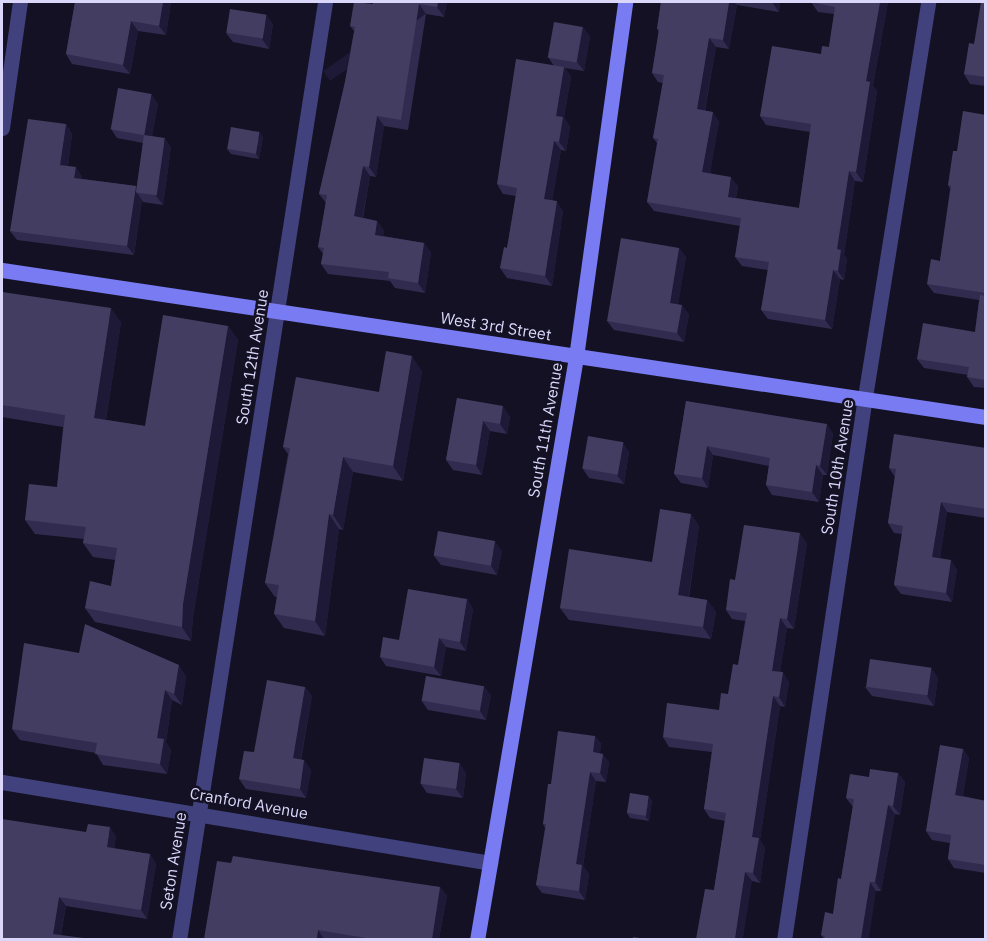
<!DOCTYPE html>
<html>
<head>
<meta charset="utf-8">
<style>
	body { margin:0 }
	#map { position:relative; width:987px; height:941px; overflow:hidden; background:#131123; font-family:"IBM Plex Sans",sans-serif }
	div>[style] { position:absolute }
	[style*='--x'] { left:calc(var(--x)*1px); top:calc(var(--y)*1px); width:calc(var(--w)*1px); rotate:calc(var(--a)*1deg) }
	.street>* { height:15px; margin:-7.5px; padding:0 7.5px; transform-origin:7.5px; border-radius:7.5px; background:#41417d }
	.secondary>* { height:15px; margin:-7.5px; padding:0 7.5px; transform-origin:7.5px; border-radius:7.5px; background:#787bf1 }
	.wall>* { inset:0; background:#312c4f }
	.shaded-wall>* { inset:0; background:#1d1936; transform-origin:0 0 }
	.building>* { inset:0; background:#433e61; transform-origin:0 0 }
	span { translate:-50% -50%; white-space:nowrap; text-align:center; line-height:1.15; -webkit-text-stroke:5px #131123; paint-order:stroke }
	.street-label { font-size:16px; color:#dad7fb }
	.frame { position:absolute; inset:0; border:3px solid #dad7fb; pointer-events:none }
</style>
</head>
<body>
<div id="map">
	<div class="street">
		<i style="--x:2;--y:128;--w:127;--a:-81.9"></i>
		<i style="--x:2;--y:782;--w:495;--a:9.4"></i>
		<i style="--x:179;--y:940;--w:949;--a:-81.15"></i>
		<i style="--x:784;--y:940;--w:549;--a:-81.52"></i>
		<i style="--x:865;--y:397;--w:400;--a:-80.9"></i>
	</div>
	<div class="secondary">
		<i style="--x:2;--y:270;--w:995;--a:8.5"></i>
		<i style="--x:477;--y:940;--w:591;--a:-80.36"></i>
		<i style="--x:576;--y:357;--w:358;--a:-82.1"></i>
	</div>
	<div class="wall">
		<i style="clip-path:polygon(75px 2px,171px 2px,166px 35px,138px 31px,130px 74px,72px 64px,66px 54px)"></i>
		<i style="clip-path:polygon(447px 2px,444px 17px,426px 14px,408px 130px,384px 126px,376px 177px,370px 176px,363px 218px,377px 221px,384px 231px,383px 236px,424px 243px,431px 253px,425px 293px,395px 288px,390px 281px,328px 274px,321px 264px,323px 254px,318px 247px,326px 203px,319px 194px,345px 82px,354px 31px,350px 26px,373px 4px)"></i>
		<i style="clip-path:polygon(661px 2px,780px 2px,779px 12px,737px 5px,729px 49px,716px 47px,705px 110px,719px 121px,710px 173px,738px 186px,736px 198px,799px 208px,810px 132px,766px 125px,760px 116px,829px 47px,834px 14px,818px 12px,811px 2px,888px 2px,873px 86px,877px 91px,863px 182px,855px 181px,844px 255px,847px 259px,844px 280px,840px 279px,832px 329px,768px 319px,761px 310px,768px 270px,742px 266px,735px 257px,740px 226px,654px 211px,647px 202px,657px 143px,653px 138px,663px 83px,658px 82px,652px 73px,659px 32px,657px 29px)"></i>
		<i style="clip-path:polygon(986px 2px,986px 86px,970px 84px,964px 74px,974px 44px)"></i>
		<i style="clip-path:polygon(273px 24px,269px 49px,233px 42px,226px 33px)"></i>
		<i style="clip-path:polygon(583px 27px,590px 37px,584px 71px,565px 68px,571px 77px,564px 117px,570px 127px,566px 151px,561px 150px,552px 201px,563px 211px,552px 286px,507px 278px,500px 268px,507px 248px,516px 196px,503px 194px,497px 184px,554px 66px,548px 57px)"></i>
		<i style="clip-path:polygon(151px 94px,158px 104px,152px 136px,171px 147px,163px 205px,143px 202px,142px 200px,134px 255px,17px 240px,10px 231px,66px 124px,72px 134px,68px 166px,82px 176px,82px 179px,136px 186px,137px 187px,143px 143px,117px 138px,111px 129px)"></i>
		<i style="clip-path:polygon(986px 115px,986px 388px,974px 387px,967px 377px,968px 375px,924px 368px,917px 359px,975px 332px,979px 300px,934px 293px,927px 284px,940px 261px,950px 189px,948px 185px,957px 151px)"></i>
		<i style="clip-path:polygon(263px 137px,259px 159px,231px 154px,227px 149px)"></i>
		<i style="clip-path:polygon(679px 248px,686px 257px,678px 304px,689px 314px,684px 342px,614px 330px,607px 321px)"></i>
		<i style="clip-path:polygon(2px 292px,121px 322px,106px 420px,145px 426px,228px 326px,238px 340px,193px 617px,191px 641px,95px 622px,85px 608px,111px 586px,115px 560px,93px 557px,83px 543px,84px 539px,35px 534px,25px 520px,57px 487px,63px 427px,2px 417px)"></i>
		<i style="clip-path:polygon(422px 371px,403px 481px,353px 472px,343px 530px,339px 529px,325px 636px,284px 628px,274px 614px,277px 597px,275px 597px,265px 583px,288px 454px,283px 447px,379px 392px)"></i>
		<i style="clip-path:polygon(457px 398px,510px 416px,507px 434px,490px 431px,482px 475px,453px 470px,446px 460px)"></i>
		<i style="clip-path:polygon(686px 401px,833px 433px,827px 475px,823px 475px,819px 502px,772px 495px,766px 485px,769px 466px,713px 455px,708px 488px,681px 483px,674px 474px)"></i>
		<i style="clip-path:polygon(986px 448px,986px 518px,947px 512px,940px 558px,957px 569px,952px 602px,901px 594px,894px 585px,902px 534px,894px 533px,888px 523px,895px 477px,889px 468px)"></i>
		<i style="clip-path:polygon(629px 452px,624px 484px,589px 478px,583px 469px)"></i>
		<i style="clip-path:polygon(691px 514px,699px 526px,689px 597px,707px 600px,716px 612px,711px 639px,569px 620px,560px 608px,652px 562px)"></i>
		<i style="clip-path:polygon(807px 543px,794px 629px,787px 628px,780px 672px,789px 682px,785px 707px,780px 706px,760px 840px,765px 848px,760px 883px,752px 881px,714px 890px,725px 821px,710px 818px,704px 809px,712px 752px,669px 747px,663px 737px,719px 710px,728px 694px,738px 665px,745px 621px,732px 619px,726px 610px,735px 580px)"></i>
		<i style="clip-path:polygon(502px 551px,497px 575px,441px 565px,434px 556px)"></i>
		<i style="clip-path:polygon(467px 599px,473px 609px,466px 651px,446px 647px,441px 676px,386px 666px,380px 657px,399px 640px)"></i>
		<i style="clip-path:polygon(931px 668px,938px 678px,934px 706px,872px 696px,865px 687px)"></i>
		<i style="clip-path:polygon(186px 676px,182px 705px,172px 700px,166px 742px,171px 750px,167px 774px,103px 765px,96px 753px,20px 740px,12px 729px)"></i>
		<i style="clip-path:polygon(305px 687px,312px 696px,301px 760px,304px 760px,311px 770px,306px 798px,246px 789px,239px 779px,254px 752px)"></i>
		<i style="clip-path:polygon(491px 695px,486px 720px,428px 710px,421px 700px)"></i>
		<i style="clip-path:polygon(595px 736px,601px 744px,600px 753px,609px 762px,606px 782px,596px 781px,583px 866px,589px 874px,585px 900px,542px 893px,536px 885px,545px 828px,543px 824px,551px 784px)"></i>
		<i style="clip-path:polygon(963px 749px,969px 758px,963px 796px,986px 801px,986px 873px,954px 868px,948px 859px,950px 843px,932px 840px,926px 831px)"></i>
		<i style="clip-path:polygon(466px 773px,463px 798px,427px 793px,421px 784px)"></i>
		<i style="clip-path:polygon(898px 773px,905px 782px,900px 815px,895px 814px,881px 891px,876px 891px,824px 939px,821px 935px,833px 914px,841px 879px,853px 807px,846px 798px,869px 777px)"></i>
		<i style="clip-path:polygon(652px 800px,649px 821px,630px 818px,627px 813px)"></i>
		<i style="clip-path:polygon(86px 832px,116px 836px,114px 849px,150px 854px,156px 864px,147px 919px,66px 906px,61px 935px,2px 939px)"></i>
		<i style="clip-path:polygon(231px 863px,440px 887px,447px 896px,439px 939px,324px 939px)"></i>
	</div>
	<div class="shaded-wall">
		<i style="clip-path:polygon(163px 2px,171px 2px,166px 35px,159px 26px)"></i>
		<i style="clip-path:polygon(438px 2px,447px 2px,444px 17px,437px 7px)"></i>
		<i style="clip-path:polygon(729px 2px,734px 2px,737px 5px,729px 49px,723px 40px)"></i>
		<i style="clip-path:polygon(772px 2px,780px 2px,779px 12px)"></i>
		<i style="clip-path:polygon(880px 2px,888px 2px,873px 86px,877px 91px,863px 182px,856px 172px,866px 81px)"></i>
		<i style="left:419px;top:4px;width:12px;height:117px;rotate:55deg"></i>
		<i style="clip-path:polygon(267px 15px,273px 24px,269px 49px,262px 39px)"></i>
		<i style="clip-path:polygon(131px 21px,138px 31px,130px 74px,123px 65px)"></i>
		<i style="clip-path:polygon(583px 27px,590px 37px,584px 71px,577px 62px)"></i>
		<i style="clip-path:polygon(709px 38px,716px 47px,703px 118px,697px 109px)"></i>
		<i style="clip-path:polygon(564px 67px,571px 77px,564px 117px,570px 127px,566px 151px,559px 142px,556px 116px)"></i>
		<i style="clip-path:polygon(151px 94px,158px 104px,151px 144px,144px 135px)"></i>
		<i style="clip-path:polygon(713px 112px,719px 121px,709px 181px,702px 172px)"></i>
		<i style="clip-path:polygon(377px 116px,384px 126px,376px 177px,369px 167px)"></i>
		<i style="clip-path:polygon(66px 124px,72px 134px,67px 174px,60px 165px)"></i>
		<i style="clip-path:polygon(260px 132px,263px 137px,259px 159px,256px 154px)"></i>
		<i style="clip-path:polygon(165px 138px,171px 147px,163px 205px,156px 196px)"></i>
		<i style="clip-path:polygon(554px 141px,561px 150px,551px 209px,544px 199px)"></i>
		<i style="clip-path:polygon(363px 166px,370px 176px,361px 226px,354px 216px)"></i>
		<i style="clip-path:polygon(76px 167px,82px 176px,81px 187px,74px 178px)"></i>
		<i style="clip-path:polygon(849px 171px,855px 181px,844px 255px,847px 259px,844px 280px,838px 271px,837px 249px)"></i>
		<i style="clip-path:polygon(731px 177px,738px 186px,734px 206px,728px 197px)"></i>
		<i style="clip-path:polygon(136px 186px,141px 193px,136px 192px,142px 200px,134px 255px,127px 246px)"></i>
		<i style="clip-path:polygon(557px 201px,563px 211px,552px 286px,545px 276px)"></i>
		<i style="clip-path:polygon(377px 221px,384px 231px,382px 245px,375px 235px)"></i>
		<i style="clip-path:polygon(424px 243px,431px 253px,425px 293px,418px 283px)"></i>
		<i style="clip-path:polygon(679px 248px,686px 257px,677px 312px,670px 303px)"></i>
		<i style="clip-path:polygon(833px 270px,840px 279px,832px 329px,825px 320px)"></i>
		<i style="clip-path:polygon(682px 305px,689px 314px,684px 342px,677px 333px)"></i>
		<i style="clip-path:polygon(111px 308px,121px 322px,104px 432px,94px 418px)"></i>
		<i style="clip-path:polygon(228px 326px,238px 340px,193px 617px,191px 641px,182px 627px,183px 604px)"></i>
		<i style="clip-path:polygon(412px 356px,422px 371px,403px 481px,393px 466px)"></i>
		<i style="clip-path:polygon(503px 406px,510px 416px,507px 434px,500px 424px)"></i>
		<i style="clip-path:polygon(483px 421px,490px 431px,482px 475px,476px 465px)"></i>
		<i style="clip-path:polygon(827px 424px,833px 433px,827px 475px,820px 466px)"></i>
		<i style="clip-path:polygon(623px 442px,629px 452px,624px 484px,617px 475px)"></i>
		<i style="clip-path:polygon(707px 446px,713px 455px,708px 488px,702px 478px)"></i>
		<i style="clip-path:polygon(343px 457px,353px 472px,343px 530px,333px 515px)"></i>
		<i style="clip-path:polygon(816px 465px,823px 475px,819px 502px,812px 492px)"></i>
		<i style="clip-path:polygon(941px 502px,947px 512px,939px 566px,932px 557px)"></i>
		<i style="clip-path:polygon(329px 514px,339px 529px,325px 636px,315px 621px)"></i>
		<i style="clip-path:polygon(691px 514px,699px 526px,687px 607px,678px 595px)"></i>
		<i style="clip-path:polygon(800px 533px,807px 543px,794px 629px,787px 619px)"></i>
		<i style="clip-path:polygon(495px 541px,502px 551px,497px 575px,491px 566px)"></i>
		<i style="clip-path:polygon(951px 560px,957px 569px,952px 602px,946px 593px)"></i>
		<i style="clip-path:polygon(467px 599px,473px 609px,466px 651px,460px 642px)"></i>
		<i style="clip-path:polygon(707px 600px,716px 612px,711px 639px,703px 627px)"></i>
		<i style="clip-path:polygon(780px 618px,787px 628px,779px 680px,772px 671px)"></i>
		<i style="clip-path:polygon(439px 638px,446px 647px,441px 676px,434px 667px)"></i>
		<i style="clip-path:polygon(179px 665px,186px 676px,182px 705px,174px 694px)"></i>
		<i style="clip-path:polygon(931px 668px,938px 678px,934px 706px,927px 696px)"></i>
		<i style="clip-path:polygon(783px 672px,789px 682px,785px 707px,779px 697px)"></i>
		<i style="clip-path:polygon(484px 686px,491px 695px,486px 720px,480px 711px)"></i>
		<i style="clip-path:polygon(305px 687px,312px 696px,299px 768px,293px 758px)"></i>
		<i style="clip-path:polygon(165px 690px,172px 700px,166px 742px,171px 750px,167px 774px,160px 764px,157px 738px)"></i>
		<i style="clip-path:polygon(773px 696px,780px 706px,760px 840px,765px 848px,760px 883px,753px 873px,752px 837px)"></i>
		<i style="clip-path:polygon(595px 736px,601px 744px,599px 761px,593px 752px)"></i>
		<i style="clip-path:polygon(963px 749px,969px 758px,962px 804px,955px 795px)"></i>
		<i style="clip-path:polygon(603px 754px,609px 762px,606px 782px,600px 773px)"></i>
		<i style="clip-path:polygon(304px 760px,311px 770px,306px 798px,300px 789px)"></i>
		<i style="clip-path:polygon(460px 763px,466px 773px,463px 798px,456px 789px)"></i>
		<i style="clip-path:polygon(590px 772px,596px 781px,583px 866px,589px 874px,585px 900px,579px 891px,576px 864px)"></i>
		<i style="clip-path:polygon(898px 773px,905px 782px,900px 815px,893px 806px)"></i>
		<i style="clip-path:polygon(649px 796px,652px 800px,649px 821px,646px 817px)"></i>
		<i style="clip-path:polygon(888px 805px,895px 814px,881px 891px,875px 882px)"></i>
		<i style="clip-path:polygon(110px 827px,116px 836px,113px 856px,107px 847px)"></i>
		<i style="clip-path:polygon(150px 854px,156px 864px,147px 919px,141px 910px)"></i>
		<i style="clip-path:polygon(745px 872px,752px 881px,743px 939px,735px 939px)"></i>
		<i style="clip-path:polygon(870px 882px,876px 891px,869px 939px,861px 939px)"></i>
		<i style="clip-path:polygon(440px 887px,447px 896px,439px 939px,432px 939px)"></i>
		<i style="clip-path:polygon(59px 897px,66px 906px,60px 939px,53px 934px)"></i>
		<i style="clip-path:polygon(318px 930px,324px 939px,317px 939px)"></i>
	</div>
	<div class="building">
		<i style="clip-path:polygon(75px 2px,163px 2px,159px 26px,131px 21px,123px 65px,66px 54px)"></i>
		<i style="clip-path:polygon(354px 2px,373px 4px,373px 2px,438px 2px,437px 7px,419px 4px,401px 120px,377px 116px,369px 167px,363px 166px,354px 216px,377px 221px,375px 235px,424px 243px,418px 283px,388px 278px,389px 272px,321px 264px,324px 248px,318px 247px,327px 195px,319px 194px,345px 82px,355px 27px,350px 26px)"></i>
		<i style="clip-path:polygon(661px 2px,729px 2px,723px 40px,709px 38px,697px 109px,713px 112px,702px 172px,731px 177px,728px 197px,799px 208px,811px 124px,760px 116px,772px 46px,821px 54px,822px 46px,829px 47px,835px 7px,811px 2px,880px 2px,866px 81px,870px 82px,856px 172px,849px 171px,837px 249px,841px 250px,838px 271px,833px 270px,825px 320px,761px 310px,769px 262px,735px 257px,741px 218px,647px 202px,658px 139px,653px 138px,664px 75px,652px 73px,659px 29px,657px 29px)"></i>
		<i style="clip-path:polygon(981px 2px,986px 2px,986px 77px,964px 74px,969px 43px,974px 44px)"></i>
		<i style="left:230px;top:9px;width:37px;height:24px;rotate:9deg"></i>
		<i style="left:554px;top:22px;width:29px;height:36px;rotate:10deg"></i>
		<i style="clip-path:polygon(516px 59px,564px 67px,556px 116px,563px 117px,559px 142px,554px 141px,544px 199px,557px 201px,545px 276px,500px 268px,504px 247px,507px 248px,517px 188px,497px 184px)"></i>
		<i style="left:118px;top:88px;width:34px;height:42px;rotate:10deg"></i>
		<i style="clip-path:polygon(963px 111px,986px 115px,986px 293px,927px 284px,931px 259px,940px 261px,951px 186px,948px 185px,953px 151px,957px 151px)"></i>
		<i style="clip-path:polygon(28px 119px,66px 124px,60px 165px,76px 167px,74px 178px,136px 186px,127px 246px,10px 231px)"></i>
		<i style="left:231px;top:127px;width:29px;height:22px;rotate:10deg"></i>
		<i style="left:144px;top:135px;width:21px;height:58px;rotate:8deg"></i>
		<i style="clip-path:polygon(621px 238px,679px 248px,670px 303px,682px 305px,677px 333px,607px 321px)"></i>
		<i style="clip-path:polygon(2px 292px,111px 308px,94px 418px,145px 426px,163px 315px,228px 326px,183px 604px,182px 627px,85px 608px,90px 581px,111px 586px,117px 548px,83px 543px,86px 527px,25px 520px,29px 484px,57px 487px,65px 415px,2px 405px)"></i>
		<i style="clip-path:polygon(980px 295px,986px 296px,986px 380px,967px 377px,969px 367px,917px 359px,923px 323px,975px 332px)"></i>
		<i style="clip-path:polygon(386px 351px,412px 356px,393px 466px,343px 457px,333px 515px,329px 514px,315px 621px,274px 614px,279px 585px,265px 583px,290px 448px,283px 447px,296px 377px,379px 392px)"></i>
		<i style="clip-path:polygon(457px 398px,503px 406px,500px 424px,483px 421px,476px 465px,446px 460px)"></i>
		<i style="clip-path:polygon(686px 401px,827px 424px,820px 466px,816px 465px,812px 492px,766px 485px,770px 458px,707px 446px,702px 478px,674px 474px)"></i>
		<i style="clip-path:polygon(894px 434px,986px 448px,986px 509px,941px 502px,932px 557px,951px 560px,946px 593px,894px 585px,903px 526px,888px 523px,896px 469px,889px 468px)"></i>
		<i style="left:588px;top:436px;width:36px;height:33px;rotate:10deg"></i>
		<i style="clip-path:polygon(660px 509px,691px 514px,678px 595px,707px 600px,703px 627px,560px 608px,569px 549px,652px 562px)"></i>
		<i style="clip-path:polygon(744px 525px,800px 533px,787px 619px,780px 618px,772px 671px,783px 672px,779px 697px,773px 696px,752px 837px,759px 838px,753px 873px,745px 872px,735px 939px,696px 939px,705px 889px,714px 890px,726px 813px,704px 809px,713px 744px,663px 737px,667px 703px,719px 710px,721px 693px,728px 694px,733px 664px,738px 665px,747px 613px,726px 610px,730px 579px,735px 580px)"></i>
		<i style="left:438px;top:531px;width:58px;height:25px;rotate:10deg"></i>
		<i style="clip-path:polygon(408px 589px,467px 599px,460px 642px,439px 638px,434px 667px,380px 657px,383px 637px,399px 640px)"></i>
		<i style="clip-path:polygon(85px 624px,179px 665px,174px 694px,165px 690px,157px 738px,164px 739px,160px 764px,95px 754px,97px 743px,12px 729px,24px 643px,79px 653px)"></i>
		<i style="left:870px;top:659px;width:62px;height:28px;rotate:8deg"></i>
		<i style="left:426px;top:676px;width:59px;height:25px;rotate:10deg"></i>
		<i style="clip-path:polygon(267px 680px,305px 687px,293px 758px,304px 760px,300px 789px,239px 779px,244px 751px,254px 752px)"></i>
		<i style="clip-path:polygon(558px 731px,595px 736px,593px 752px,603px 754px,600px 773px,590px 772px,576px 864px,582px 865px,579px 891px,536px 885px,546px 824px,543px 824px,548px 784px,551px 784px)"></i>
		<i style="clip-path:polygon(940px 745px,963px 749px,955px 795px,986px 801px,986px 865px,948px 859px,951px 835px,926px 831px)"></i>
		<i style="left:424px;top:758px;width:36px;height:26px;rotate:8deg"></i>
		<i style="clip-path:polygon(870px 769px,898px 773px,893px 806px,888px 805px,875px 882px,870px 882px,861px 939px,824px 939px,825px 936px,821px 935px,825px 912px,833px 914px,838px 878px,841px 879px,854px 799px,846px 798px,850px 774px,869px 777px)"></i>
		<i style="left:630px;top:793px;width:19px;height:20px;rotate:9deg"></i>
		<i style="clip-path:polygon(2px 819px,86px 832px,88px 824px,110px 827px,107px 847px,150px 854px,141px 910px,59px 897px,53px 934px,91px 939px,2px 939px)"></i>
		<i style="clip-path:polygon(233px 856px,440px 887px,432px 939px,372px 939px,318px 930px,317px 939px,204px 939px,217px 861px,231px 863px)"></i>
		<i style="clip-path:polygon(633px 937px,647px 939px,633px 939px)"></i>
	</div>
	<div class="street-label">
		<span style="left:496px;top:326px;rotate:9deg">West 3rd Street</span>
		<span style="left:252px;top:357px;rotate:-81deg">South 12th Avenue</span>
		<span style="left:545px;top:430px;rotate:-80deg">South 11th Avenue</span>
		<span style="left:837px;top:467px;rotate:-81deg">South 10th Avenue</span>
		<span style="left:249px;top:803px;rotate:10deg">Cranford Avenue</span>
		<span style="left:173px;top:861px;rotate:-81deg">Seton Avenue</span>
	</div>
	<div class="frame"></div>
</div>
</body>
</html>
